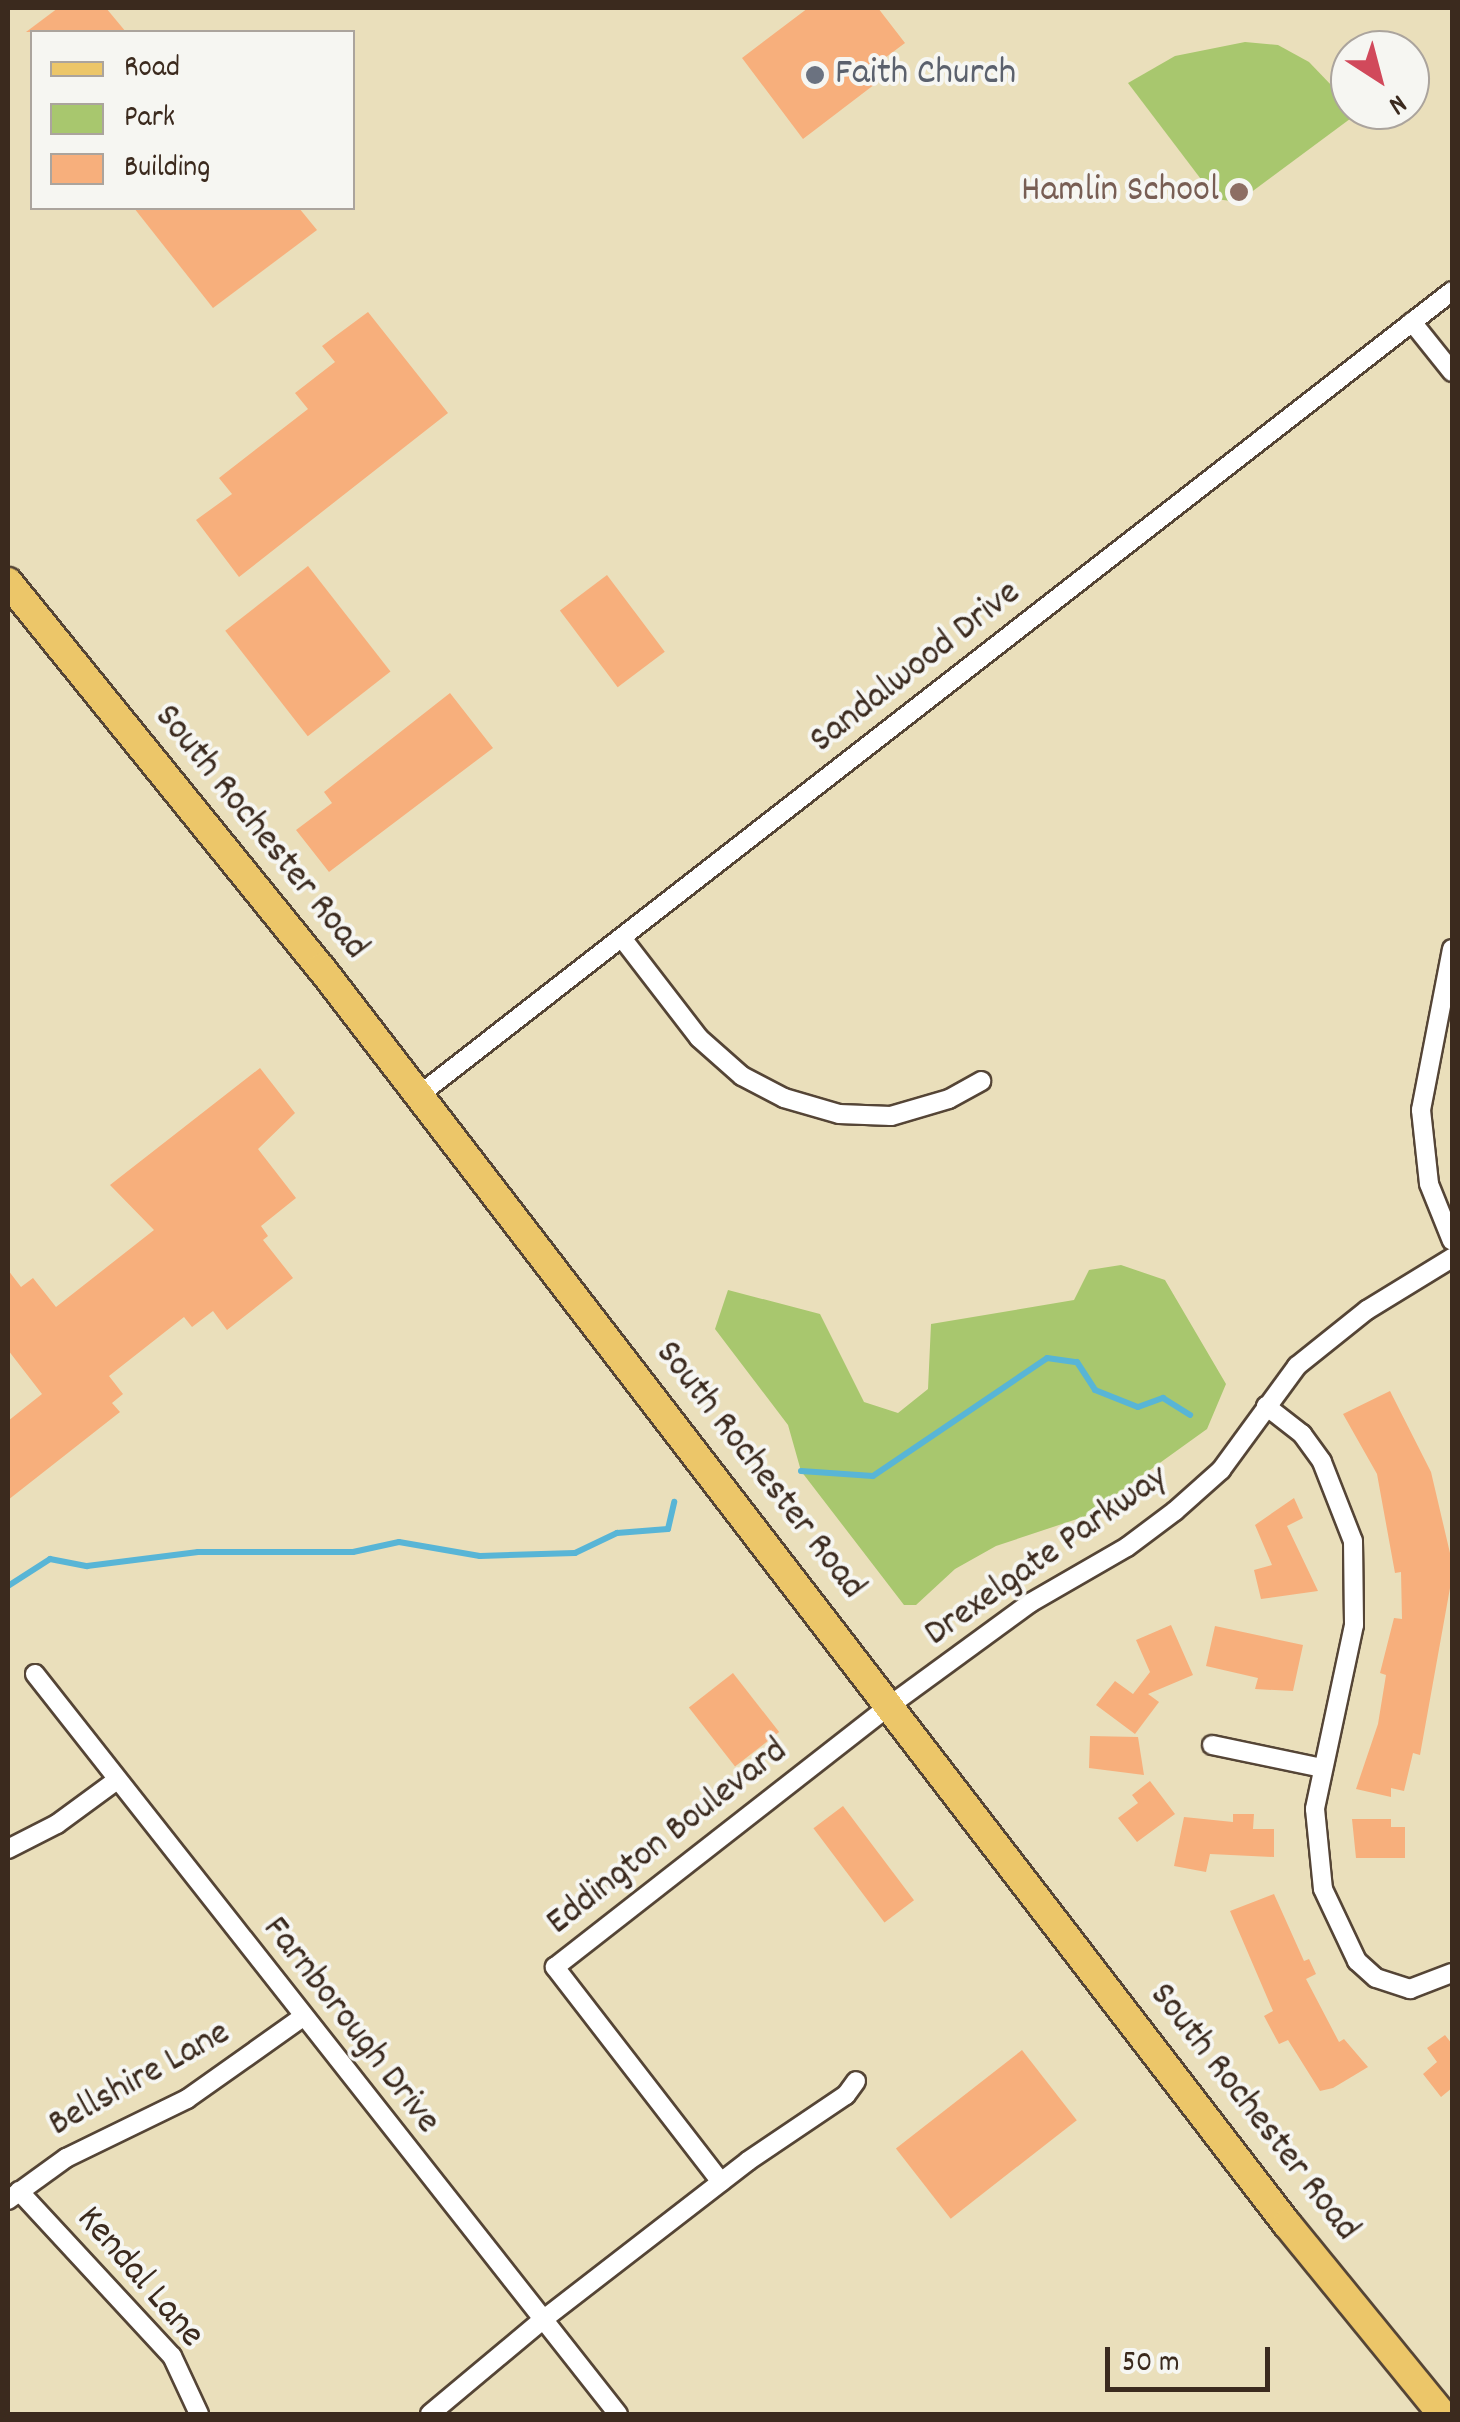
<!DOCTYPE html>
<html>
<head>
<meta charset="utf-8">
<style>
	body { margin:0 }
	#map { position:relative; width:1460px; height:2422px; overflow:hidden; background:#eadfbb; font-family:Dekko,sans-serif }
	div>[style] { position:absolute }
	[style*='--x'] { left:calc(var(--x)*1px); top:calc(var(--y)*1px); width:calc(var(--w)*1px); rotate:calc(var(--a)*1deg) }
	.green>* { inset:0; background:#a8c76e }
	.stream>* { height:6px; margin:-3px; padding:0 3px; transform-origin:3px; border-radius:3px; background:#58b5d6 }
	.building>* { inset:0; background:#f7af7c; transform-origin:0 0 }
	.roads { filter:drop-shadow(2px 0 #554536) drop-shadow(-2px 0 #554536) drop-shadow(0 2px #554536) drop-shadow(0 -2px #554536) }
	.minor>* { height:18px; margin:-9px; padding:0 9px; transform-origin:9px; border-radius:9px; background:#fff }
	.primary>* { height:28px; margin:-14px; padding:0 14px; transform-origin:14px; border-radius:14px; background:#ecc669 }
	.dots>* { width:28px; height:28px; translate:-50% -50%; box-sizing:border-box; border:5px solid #f6f6f2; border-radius:50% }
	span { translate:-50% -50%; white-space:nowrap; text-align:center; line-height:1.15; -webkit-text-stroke:8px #f6f6f2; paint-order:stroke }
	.worship-label { font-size:38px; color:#5b616d }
	.left { translate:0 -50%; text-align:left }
	.education-label { font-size:38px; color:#785e54 }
	.right { translate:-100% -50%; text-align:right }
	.street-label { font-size:38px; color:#3b2a1e }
	.frame { position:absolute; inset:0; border:10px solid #3b2a1e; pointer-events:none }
	.legend { position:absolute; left:30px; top:30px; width:325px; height:180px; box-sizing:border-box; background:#f6f6f2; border:2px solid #aba49d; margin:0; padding:12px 18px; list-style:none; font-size:30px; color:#3b2a1e }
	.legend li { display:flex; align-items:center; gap:20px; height:50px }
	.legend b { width:50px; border:2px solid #aba49d }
	.north { position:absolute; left:1330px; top:30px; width:100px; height:100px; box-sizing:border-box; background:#f6f6f2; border:2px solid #aba49d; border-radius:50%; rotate:144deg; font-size:28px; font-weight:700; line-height:40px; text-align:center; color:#3b2a1e }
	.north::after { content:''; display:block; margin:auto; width:35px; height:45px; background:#d1495b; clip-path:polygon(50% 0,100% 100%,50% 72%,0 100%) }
	.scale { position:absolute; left:1105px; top:2347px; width:165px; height:45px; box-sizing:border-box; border:5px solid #3b2a1e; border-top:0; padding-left:12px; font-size:30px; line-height:35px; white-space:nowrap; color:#3b2a1e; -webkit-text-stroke:8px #f6f6f2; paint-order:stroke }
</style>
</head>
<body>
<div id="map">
	<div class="green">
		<i style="clip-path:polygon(1245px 42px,1278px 45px,1309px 62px,1358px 113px,1238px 202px,1216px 199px,1128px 83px,1175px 56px)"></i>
		<i style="clip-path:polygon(1121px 1265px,1165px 1280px,1226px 1384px,1207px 1429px,1086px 1516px,996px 1546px,955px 1569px,916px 1605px,904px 1605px,801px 1471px,788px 1425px,715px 1329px,728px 1290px,820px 1314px,864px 1402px,898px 1413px,928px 1389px,931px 1324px,1074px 1300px,1089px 1270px)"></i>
	</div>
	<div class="stream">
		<i style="--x:801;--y:1471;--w:72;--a:4"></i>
		<i style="--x:873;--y:1476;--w:210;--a:-34.1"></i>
		<i style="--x:1047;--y:1358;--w:30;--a:8"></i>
		<i style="--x:1077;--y:1362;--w:33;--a:57"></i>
		<i style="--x:1095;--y:1390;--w:46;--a:21.6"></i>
		<i style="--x:1138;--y:1407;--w:27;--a:-20"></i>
		<i style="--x:1163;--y:1398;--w:32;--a:32"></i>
		<i style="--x:8;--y:1586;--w:50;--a:-32.7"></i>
		<i style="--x:50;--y:1559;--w:38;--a:11"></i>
		<i style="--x:87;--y:1566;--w:112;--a:-7.2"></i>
		<i style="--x:198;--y:1552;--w:155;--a:0"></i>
		<i style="--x:353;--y:1552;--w:47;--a:-12.3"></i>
		<i style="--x:399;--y:1542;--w:82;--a:9.8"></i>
		<i style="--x:480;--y:1556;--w:95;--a:-1.8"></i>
		<i style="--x:575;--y:1553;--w:47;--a:-25.5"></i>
		<i style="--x:617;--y:1533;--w:51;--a:-4.5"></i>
		<i style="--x:668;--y:1529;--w:28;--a:-77"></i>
	</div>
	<div class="building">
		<i style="clip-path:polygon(58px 8px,106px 8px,126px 32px,26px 32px)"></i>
		<i style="clip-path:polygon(808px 8px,878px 8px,905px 43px,870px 69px,879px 81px,803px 139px,742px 58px)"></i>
		<i style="clip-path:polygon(134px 208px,299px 208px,317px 230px,213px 308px)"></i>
		<i style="clip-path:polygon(368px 312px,448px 413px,239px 577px,196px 520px,232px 494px,219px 478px,308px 409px,295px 393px,335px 362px,322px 346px)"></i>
		<i style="left:308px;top:566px;width:134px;height:105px;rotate:52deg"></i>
		<i style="left:607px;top:575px;width:96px;height:59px;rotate:53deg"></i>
		<i style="clip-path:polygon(450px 693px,493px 748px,329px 872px,296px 830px,332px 803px,324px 792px)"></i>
		<i style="clip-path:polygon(260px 1068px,295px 1113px,258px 1149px,296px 1198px,261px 1226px,268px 1236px,263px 1240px,293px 1278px,227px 1330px,213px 1311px,192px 1327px,184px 1317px,109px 1376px,123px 1394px,112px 1403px,120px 1412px,8px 1500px,8px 1421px,42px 1394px,8px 1350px,8px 1270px,21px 1287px,33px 1278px,56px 1307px,154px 1230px,110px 1185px)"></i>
		<i style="clip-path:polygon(1390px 1391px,1431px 1472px,1450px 1553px,1450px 1588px,1420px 1755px,1413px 1753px,1404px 1791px,1391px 1788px,1391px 1797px,1356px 1789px,1378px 1724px,1386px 1675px,1380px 1673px,1394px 1618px,1402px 1619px,1401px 1572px,1395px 1573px,1377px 1474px,1343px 1414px)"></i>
		<i style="clip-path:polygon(1294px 1498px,1303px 1518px,1287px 1526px,1318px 1591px,1261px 1599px,1254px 1570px,1272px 1565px,1255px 1525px)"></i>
		<i style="clip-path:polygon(1171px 1625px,1193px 1675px,1148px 1694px,1159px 1702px,1135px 1734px,1096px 1705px,1115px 1681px,1133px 1694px,1150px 1672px,1136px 1640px)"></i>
		<i style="clip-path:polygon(1215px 1626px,1303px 1645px,1293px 1691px,1255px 1689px,1258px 1678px,1206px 1666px)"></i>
		<i style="left:733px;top:1673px;width:75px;height:56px;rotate:52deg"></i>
		<i style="clip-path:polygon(1090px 1736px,1138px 1737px,1144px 1775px,1089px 1768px)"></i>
		<i style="clip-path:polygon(1150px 1781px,1175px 1814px,1137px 1842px,1118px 1818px,1138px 1803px,1132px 1795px)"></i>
		<i style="left:843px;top:1806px;width:118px;height:37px;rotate:53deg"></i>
		<i style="clip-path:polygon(1233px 1814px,1254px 1814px,1253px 1829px,1274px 1829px,1274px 1857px,1210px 1854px,1206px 1872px,1174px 1866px,1184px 1817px,1233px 1822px)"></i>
		<i style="clip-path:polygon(1352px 1819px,1391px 1819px,1391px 1827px,1405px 1827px,1405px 1858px,1356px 1858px)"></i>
		<i style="clip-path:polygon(1274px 1894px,1304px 1961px,1309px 1959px,1316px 1974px,1306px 1979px,1339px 2042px,1344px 2039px,1368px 2067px,1333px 2088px,1320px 2091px,1288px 2040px,1279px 2044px,1264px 2016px,1273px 2011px,1230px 1911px)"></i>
		<i style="clip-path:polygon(1445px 2035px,1452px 2044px,1452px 2088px,1441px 2097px,1423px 2074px,1437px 2062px,1427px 2048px)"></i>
		<i style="left:1022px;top:2050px;width:89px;height:160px;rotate:52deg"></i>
	</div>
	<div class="roads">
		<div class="minor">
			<i style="--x:1412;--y:322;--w:64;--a:51.3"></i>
			<i style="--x:622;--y:938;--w:126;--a:52.4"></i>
			<i style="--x:699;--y:1038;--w:57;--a:41.5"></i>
			<i style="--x:742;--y:1076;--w:47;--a:27.6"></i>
			<i style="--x:784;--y:1098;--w:57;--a:16.2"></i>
			<i style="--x:839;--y:1114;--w:52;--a:2.2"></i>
			<i style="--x:891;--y:1116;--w:60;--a:-16.3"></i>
			<i style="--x:949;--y:1099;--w:37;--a:-29"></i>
			<i style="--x:1452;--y:949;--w:164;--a:100.9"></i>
			<i style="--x:1421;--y:1110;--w:74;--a:83.8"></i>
			<i style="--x:1429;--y:1184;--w:61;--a:68"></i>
			<i style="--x:419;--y:1095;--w:1309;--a:-37.89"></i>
			<i style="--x:1266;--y:1406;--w:46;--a:37.9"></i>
			<i style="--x:1302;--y:1434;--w:34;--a:54"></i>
			<i style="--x:1322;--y:1462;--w:85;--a:68.6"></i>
			<i style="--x:1353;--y:1541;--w:84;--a:89.3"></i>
			<i style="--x:1354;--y:1625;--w:188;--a:102"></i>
			<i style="--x:1315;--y:1809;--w:80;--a:84.3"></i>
			<i style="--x:1323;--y:1889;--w:80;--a:64.7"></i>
			<i style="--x:1357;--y:1961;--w:25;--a:42"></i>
			<i style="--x:1376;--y:1978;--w:36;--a:18"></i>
			<i style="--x:1410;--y:1989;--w:45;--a:-20.9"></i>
			<i style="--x:35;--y:1674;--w:942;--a:51.77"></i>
			<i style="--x:1212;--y:1745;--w:112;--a:11.8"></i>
			<i style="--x:8;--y:1849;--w:55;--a:-27"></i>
			<i style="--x:57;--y:1824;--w:74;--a:-36.3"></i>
			<i style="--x:721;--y:2182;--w:272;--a:-127.7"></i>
			<i style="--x:555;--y:1967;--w:427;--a:-38"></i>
			<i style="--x:892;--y:1704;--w:171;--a:-36.2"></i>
			<i style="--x:1030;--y:1603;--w:112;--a:-30"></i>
			<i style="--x:1127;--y:1547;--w:60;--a:-36.9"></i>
			<i style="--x:1175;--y:1511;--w:62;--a:-41.7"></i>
			<i style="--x:1221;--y:1470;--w:129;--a:-53.8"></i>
			<i style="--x:1297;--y:1366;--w:90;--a:-38.7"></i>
			<i style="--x:1367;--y:1310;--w:100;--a:-31.5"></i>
			<i style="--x:19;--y:2191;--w:225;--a:47.2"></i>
			<i style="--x:172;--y:2356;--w:64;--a:65"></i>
			<i style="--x:8;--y:2200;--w:72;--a:-35.9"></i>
			<i style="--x:66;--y:2158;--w:135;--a:-26"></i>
			<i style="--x:187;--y:2099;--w:142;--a:-35.3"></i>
			<i style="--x:430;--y:2414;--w:143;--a:-39.9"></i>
			<i style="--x:540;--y:2322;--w:263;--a:-37.7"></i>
			<i style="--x:748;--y:2161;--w:118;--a:-34"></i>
			<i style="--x:846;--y:2095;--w:17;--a:-54"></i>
		</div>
		<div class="primary">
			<i style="--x:8;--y:582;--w:497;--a:51"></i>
			<i style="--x:321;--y:968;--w:1585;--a:52.44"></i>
			<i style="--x:1287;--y:2224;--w:245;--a:50.8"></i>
		</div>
	</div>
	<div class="dots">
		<i style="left:815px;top:75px;background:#6b7280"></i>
		<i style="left:1239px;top:192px;background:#8d6e63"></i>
	</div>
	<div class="worship-label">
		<span class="left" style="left:835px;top:75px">Faith Church</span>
	</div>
	<div class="education-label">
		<span class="right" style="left:1219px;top:192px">Hamlin School</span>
	</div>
	<div class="street-label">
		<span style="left:916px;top:668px;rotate:-38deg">Sandalwood Drive</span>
		<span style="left:260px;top:833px;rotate:51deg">South Rochester Road</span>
		<span style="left:759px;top:1471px;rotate:52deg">South Rochester Road</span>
		<span style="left:1047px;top:1557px;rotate:-35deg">Drexelgate Parkway</span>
		<span style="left:668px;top:1838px;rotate:-38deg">Eddington Boulevard</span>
		<span style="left:350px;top:2026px;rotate:52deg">Farnborough Drive</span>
		<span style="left:140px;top:2080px;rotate:-29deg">Bellshire Lane</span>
		<span style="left:1253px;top:2113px;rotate:52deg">South Rochester Road</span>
		<span style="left:139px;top:2278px;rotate:49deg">Kendal Lane</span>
	</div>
	<div class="frame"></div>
	<ul class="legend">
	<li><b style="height:12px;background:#ecc669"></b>Road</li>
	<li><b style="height:28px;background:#a8c76e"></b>Park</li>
	<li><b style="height:28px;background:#f7af7c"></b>Building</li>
	</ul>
	<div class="north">N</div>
	<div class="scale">50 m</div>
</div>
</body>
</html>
